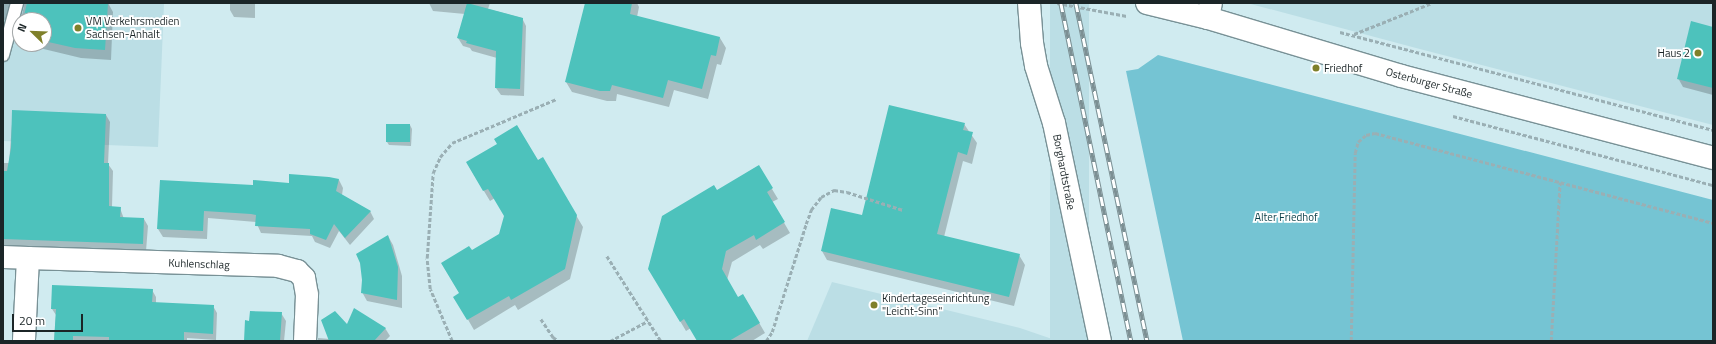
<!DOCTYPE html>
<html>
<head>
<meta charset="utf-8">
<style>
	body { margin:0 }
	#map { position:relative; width:1716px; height:344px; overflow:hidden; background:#d0ebf0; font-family:"Titillium Web",sans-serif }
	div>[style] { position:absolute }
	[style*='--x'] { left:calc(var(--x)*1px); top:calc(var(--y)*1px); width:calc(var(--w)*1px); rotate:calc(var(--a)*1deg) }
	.built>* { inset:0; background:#bbdee5; transform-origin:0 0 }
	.green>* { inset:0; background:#75c4d3 }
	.shadow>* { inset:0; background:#0003 }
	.building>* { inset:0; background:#4dc2bc; transform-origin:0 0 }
	.path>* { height:2.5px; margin-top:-1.25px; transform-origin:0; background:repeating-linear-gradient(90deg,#9aafb4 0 4px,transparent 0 6px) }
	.roads { filter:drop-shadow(1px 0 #789196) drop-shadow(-1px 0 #789196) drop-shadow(0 1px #789196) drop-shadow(0 -1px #789196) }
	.service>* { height:12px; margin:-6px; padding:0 6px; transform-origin:6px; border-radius:6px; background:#fff }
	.minor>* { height:22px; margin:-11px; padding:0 11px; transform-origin:11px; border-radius:11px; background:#fff }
	.tertiary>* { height:22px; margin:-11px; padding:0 11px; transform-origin:11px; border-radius:11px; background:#fff }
	.rail>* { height:4.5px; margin-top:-2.25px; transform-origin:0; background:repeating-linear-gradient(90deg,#fff 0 9px,#7c8f93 0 18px); box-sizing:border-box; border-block:1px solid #7c8f93 }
	.dots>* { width:11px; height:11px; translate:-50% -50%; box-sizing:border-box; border:2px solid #fff; border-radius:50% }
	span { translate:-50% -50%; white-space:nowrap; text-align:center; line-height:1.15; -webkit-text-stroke:3.5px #fff; paint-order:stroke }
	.poi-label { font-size:11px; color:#1b2527 }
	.left { translate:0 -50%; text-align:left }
	.right { translate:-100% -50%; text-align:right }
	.street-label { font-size:11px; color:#1b2527 }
	.park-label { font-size:11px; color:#093f47 }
	.frame { position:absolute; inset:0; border:4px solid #1b2527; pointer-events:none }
	.north { position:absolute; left:12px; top:12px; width:40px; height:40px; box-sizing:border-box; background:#fff; border:1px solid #a4a8a9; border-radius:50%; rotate:293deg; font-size:11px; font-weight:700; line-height:16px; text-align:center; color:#1b2527 }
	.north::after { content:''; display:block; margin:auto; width:14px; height:18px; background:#7f802a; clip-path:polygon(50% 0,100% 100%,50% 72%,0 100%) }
	.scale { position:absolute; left:12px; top:314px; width:71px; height:18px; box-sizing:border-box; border:2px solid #1b2527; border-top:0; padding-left:5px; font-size:12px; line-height:14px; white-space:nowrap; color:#1b2527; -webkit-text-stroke:3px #fff; paint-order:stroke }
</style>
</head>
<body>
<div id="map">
	<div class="built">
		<i style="clip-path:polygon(evenodd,3px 3px,164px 4px,158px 147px,3px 141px,3px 3px,20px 20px,44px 20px,44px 44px,20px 44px,20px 20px)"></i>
		<i style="left:1050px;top:3px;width:39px;height:345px"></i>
		<i style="clip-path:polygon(1247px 3px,1713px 3px,1713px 125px,1416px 48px)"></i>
		<i style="clip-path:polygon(832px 282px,1020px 328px,1058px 341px,807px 341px)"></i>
	</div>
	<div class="green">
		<i style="clip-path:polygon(1158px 55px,1713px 200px,1713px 341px,1183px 341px,1126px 71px,1138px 69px)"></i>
	</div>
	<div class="shadow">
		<i style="clip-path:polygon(3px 3px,108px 3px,113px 12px,111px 60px,81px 58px,27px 45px,44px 44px,44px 20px,24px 20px,22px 15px,24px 6px,22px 6px,12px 22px,3px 20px)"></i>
		<i style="clip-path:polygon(230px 3px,255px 3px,255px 18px,234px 17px,230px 10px)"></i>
		<i style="clip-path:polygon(429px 3px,490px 3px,488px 9px,522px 18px,526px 26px,524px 96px,501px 95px,496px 88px,497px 58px,472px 51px,470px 48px,463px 46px,458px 38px,465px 14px,433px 11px)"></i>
		<i style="clip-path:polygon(586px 3px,637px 3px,639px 7px,637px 17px,720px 38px,726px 48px,721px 65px,717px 64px,708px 99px,674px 90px,669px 107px,617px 94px,616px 101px,607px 101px,572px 92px,566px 82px)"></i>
		<i style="clip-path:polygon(1713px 28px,1713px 95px,1683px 87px,1678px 78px)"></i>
		<i style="clip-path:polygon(13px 111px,106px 115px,110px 122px,108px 164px,113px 171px,112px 207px,120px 208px,124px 219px,144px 219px,148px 226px,146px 251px,3px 245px,3px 163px,9px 163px)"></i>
		<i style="clip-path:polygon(964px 124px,977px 143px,972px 164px,963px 161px,944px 237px,1019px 255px,1025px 265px,1014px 306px,827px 260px,822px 251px,862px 217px)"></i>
		<i style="clip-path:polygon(410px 125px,412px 129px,411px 146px,389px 145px,387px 142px)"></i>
		<i style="clip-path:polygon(542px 158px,583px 227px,570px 279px,518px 310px,515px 305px,474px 330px,455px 297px,460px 294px,472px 251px,500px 234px,505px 216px,495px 198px,490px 201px,467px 163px,537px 161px)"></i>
		<i style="clip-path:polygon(758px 166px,778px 199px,772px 202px,790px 233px,763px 249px,760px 245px,732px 262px,727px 280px,738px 298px,743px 295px,765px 333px,752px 341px,698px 341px,691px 328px,686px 331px,649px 269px,717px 191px)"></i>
		<i style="clip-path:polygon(328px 178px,339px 180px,343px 188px,342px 195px,370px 211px,374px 219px,350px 245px,339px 231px,330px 248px,315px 242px,312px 236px,261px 233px,256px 222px,208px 218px,207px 239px,163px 237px,158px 229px,254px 186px,290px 184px)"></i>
		<i style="clip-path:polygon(388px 236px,393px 245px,402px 276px,402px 308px,367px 301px,362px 292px)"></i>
		<i style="clip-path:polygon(152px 290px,156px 297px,156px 303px,213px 306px,217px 313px,216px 340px,187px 338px,187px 341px,54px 341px,56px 315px,52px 309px)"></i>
		<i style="clip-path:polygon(281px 313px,286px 321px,284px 341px,245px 341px,250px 322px)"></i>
		<i style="clip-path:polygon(348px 326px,385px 328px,390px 336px,385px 341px,318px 341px,318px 338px,330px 339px)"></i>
	</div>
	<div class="building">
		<i style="clip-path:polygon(27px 3px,108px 3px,105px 50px,75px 48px,44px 41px,44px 20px,23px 20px)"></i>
		<i style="clip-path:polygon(467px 3px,523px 18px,520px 89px,495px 88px,496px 51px,466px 43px,467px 41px,457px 38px)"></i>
		<i style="clip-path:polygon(585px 3px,632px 3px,630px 14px,720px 37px,716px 56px,711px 55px,702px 89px,668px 80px,663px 98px,612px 85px,610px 91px,600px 91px,565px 82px)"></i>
		<i style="clip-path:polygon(1691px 21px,1713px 27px,1713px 88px,1677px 79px)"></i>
		<i style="clip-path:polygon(889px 105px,965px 123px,963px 130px,973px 132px,967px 155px,958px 152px,937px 234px,1020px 254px,1009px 297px,821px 251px,831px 208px,862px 215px)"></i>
		<i style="clip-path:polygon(12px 110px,106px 114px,104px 163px,109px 163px,109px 206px,121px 207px,120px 217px,144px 218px,143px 244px,3px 239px,3px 171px,7px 171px,11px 148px)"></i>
		<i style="left:386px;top:124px;width:24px;height:18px"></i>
		<i style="clip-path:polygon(517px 125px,538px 160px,543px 157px,577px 215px,565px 269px,511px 300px,509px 296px,467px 320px,453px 297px,459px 293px,441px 263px,469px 246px,472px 250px,499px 234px,504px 216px,488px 189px,483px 191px,466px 162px,497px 144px,494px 139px)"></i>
		<i style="clip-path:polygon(759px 165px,773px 188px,767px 192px,785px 222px,756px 240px,754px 235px,726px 251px,722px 269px,738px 297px,743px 294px,760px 323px,729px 341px,697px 341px,684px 319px,680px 322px,648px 269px,662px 216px,714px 185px,717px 190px)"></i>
		<i style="clip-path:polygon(289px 174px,329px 177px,339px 179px,336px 191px,371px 211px,345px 238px,334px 224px,326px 240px,310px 234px,310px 229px,255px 226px,256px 215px,251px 214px,204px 211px,203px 231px,157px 229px,160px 180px,253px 185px,253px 180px,289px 183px)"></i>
		<i style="clip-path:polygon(388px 235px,398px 267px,397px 300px,361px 293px,362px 280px,360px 263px,356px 254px)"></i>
		<i style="clip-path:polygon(52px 285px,153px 289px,152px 302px,214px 305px,213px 334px,184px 332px,184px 341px,109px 341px,109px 337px,73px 336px,73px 341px,54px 341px,56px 309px,51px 309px)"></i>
		<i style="clip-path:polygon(354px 308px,386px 328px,374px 341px,329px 341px,321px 320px,335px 311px,347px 324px)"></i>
		<i style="clip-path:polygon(250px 311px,282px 312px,280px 341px,244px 341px,245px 320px,249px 321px)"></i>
	</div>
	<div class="path">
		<i style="--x:1057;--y:3;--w:71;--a:10.5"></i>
		<i style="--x:1340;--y:32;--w:386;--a:14.7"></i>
		<i style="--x:1354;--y:34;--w:84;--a:-21.7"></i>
		<i style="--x:1453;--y:116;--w:269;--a:14.9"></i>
		<i style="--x:607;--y:256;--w:101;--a:57.6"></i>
		<i style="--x:541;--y:319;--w:22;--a:56"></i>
		<i style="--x:553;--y:337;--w:7;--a:34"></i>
		<i style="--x:452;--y:341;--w:56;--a:-112.9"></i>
		<i style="--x:430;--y:289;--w:31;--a:-96"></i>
		<i style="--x:427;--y:258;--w:85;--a:-86"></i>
		<i style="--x:433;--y:173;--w:17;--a:-66"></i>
		<i style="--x:440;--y:157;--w:18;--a:-49"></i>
		<i style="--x:452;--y:143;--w:113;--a:-22.9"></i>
		<i style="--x:610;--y:341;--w:43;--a:-27.8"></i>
		<i style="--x:766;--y:341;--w:11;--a:-56"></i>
		<i style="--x:772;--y:332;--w:113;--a:-72.5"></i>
		<i style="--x:806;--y:224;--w:15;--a:-70"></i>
		<i style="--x:811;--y:210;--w:16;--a:-52"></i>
		<i style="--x:821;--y:197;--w:15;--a:-28"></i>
		<i style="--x:834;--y:190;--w:13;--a:9"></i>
		<i style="--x:847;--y:192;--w:59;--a:17.8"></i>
		<i style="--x:1351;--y:341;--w:188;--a:-88.8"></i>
		<i style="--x:1355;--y:153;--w:11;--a:-75"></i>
		<i style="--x:1358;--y:142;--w:11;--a:-41"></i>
		<i style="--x:1366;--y:135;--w:9;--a:-13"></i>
		<i style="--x:1375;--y:133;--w:350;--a:14.9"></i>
		<i style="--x:1551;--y:341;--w:159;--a:-86.8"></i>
	</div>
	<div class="roads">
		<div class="service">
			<i style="--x:3;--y:55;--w:54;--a:-74.9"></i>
		</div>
		<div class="minor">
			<i style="--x:1029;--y:3;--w:40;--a:85.7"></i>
			<i style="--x:1032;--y:43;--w:23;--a:80"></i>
			<i style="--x:1036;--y:66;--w:60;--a:72.5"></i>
			<i style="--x:1054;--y:123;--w:223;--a:78.1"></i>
			<i style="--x:1208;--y:18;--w:15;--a:-79"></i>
			<i style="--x:3;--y:257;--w:25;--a:2"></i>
			<i style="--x:28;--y:258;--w:83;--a:92.8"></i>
			<i style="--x:28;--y:258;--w:250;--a:1.8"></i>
			<i style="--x:278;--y:266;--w:20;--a:15"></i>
			<i style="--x:297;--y:271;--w:10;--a:45"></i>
			<i style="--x:304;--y:278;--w:17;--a:80"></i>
			<i style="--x:307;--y:295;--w:46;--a:92.5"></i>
		</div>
		<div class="tertiary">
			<i style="--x:1147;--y:3;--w:63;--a:13.8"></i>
			<i style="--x:1208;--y:18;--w:202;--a:16.7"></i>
			<i style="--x:1401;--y:76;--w:323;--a:14.7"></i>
		</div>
	</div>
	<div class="rail">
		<i style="--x:1061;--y:3;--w:345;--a:78.3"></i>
		<i style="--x:1076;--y:3;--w:345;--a:78.1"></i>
	</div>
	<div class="dots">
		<i style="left:78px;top:28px;background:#7f802a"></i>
		<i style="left:1698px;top:53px;background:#7f802a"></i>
		<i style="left:1316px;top:68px;background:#7f802a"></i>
		<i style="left:874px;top:305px;background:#7f802a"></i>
	</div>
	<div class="poi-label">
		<span class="left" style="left:86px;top:28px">VM Verkehrsmedien<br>Sachsen-Anhalt</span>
		<span class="right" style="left:1690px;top:53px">Haus 2</span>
		<span class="left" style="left:1324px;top:68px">Friedhof</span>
		<span class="left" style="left:882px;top:305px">Kindertageseinrichtung<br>"Leicht-Sinn"</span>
	</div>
	<div class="street-label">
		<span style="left:1429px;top:83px;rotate:15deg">Osterburger Straße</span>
		<span style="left:1064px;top:172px;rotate:79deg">Borghardtstraße</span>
		<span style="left:199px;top:264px;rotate:2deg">Kuhlenschlag</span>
	</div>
	<div class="park-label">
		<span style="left:1286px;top:217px">Alter Friedhof</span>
	</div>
	<div class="frame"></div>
	<div class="north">N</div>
	<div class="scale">20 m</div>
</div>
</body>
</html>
